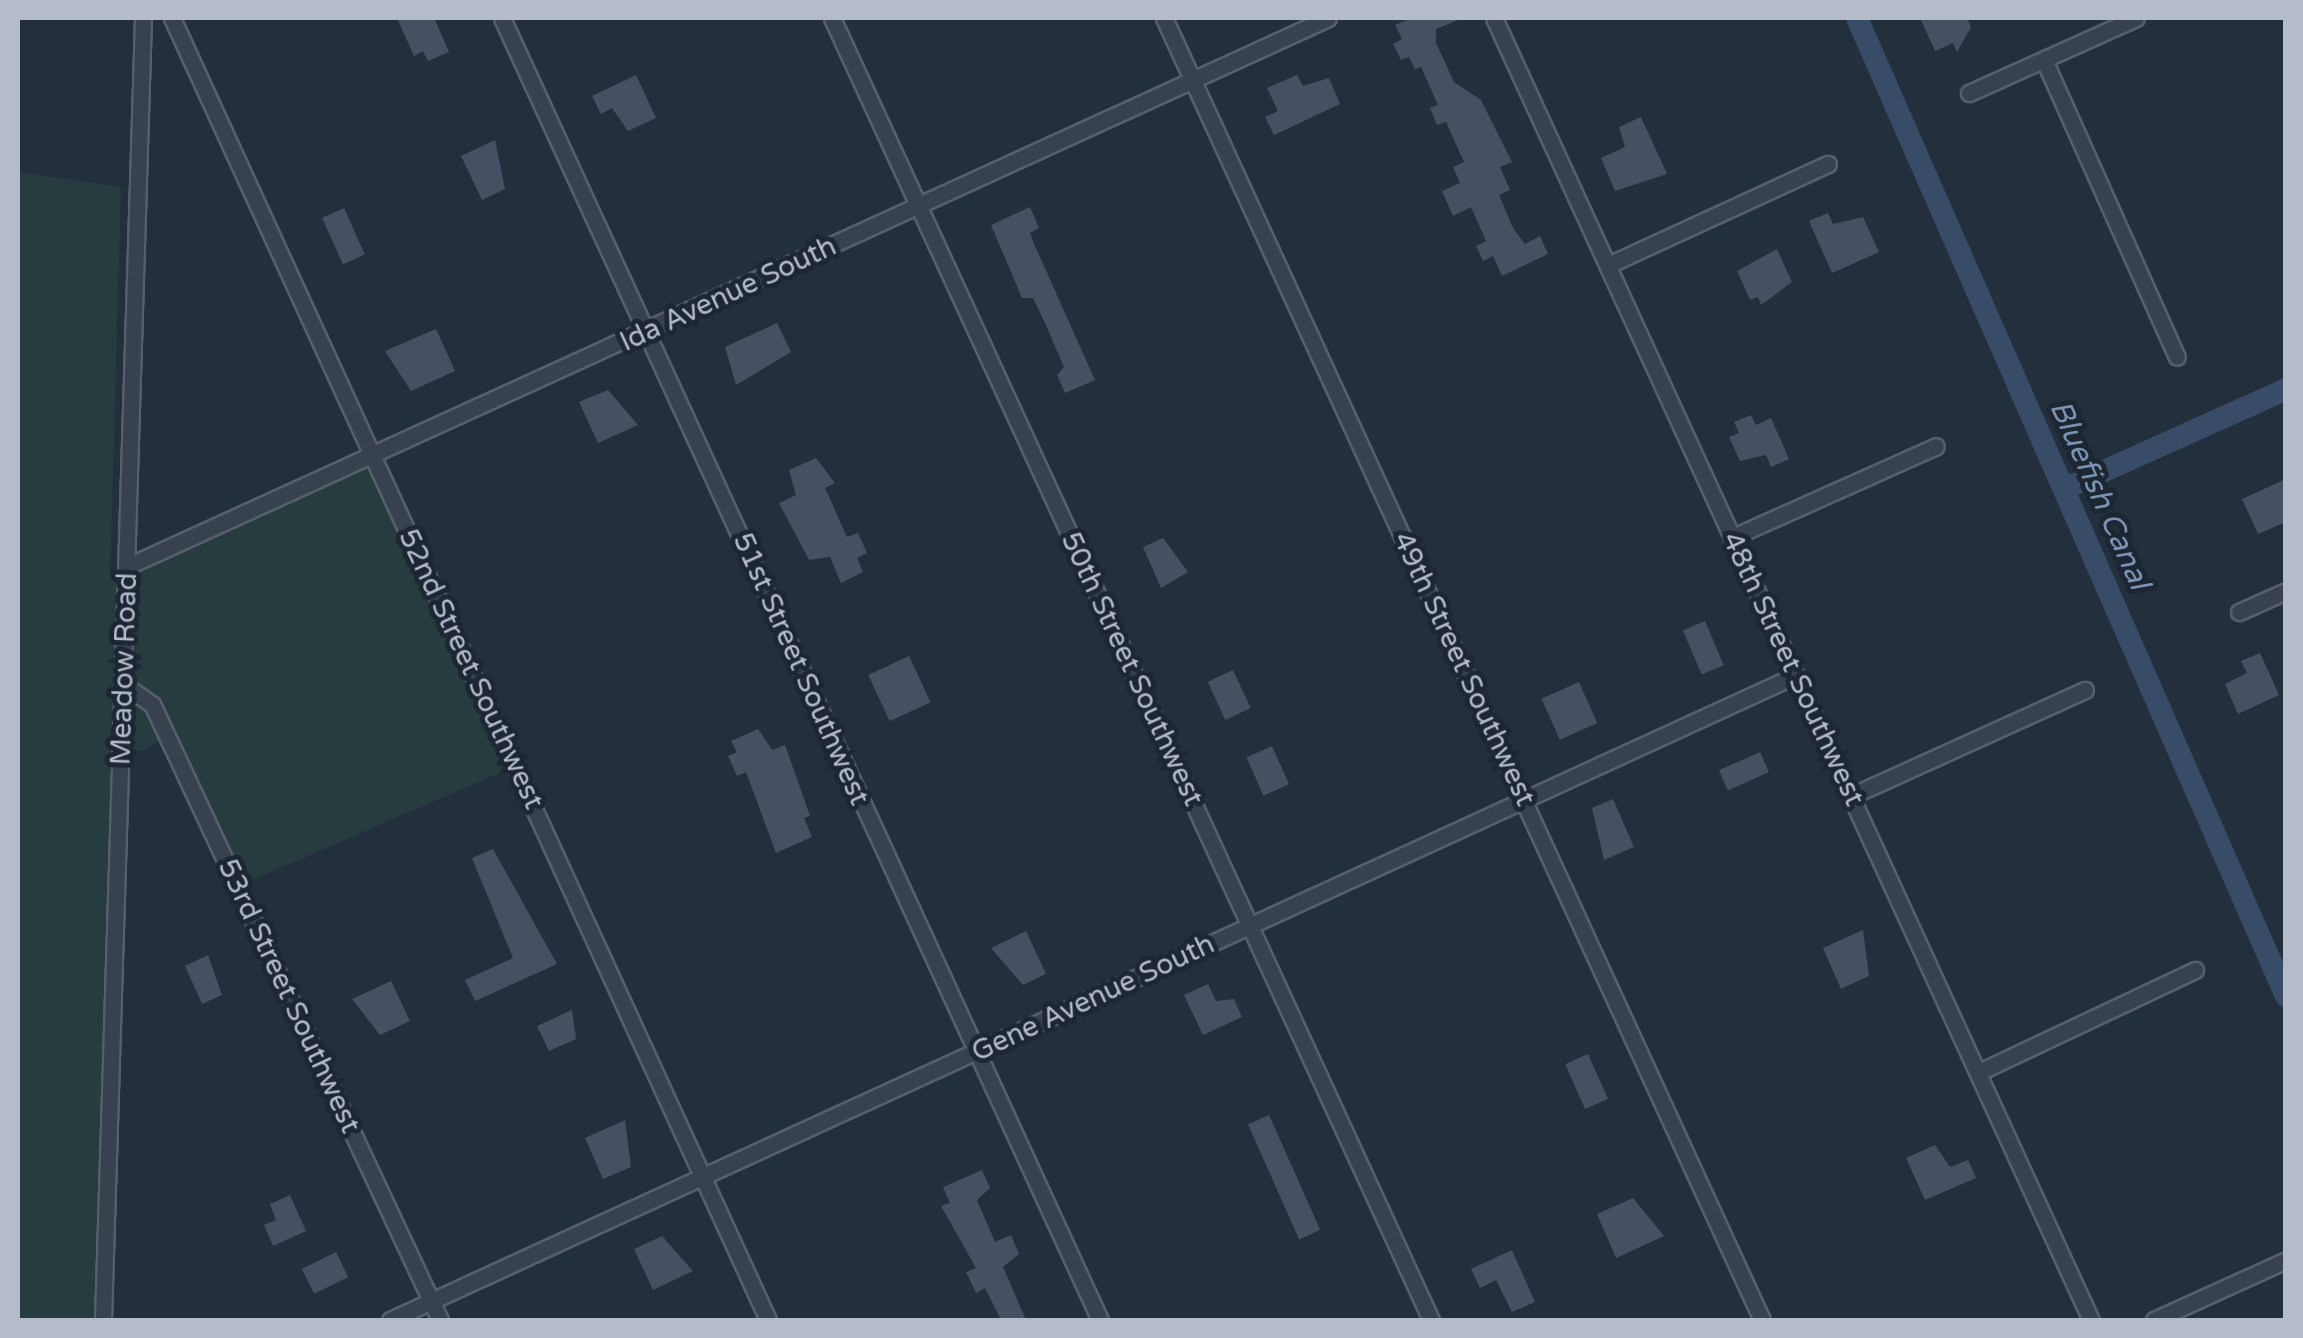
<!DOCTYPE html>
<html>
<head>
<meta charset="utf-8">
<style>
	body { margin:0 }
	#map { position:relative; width:2303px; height:1338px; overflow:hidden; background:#242f3e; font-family:"Varela Round",sans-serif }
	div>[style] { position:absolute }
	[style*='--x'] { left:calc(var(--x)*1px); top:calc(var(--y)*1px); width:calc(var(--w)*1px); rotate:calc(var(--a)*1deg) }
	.green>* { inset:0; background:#263c3f }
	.canal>* { height:22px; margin:-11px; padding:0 11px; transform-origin:11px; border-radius:11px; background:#394c67 }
	.building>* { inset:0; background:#455162; transform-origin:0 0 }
	.roads { filter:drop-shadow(2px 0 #565f6c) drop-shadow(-2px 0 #565f6c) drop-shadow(0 2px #565f6c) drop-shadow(0 -2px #565f6c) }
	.street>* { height:15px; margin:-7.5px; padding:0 7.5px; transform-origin:7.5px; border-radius:7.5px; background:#38414e }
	span { translate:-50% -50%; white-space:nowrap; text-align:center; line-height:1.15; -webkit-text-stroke:10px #1d2633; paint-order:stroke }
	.street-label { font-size:28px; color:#b4bcc9 }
	.water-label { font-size:30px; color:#7c92b1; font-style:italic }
	.frame { position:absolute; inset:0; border:20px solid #b4bcc9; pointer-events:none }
</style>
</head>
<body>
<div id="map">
	<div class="green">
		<i style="clip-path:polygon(18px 172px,121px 187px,110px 576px,376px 462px,516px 766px,240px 885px,167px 737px,116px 764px,104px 1320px,18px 1320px)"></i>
	</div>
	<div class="canal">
		<i style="--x:1857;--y:18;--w:1068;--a:66.32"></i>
		<i style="--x:2064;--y:489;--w:243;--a:-24.2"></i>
	</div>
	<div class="building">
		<i style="clip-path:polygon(397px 18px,434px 18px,449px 52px,428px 61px,423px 51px,414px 56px)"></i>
		<i style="clip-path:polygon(1412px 18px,1463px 18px,1436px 29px,1436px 43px,1454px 82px,1481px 100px,1512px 162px,1500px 167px,1510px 190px,1499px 195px,1513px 228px,1525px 244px,1540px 236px,1548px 254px,1502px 276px,1493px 256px,1483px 261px,1476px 246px,1486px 241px,1471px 207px,1453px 216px,1442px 191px,1460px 183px,1453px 167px,1464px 162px,1446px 122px,1437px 125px,1430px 108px,1438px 105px,1421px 67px,1415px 69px,1409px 57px,1401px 60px,1393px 44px,1402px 39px,1395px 25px)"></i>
		<i style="clip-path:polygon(1920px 18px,1967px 18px,1971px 27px,1957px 52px,1953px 43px,1935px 51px)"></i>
		<i style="clip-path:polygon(636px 75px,656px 118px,628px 131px,612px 108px,601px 114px,592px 96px)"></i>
		<i style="clip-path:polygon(1297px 75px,1303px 86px,1329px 78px,1340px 104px,1274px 135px,1265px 117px,1278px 111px,1267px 88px)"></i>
		<i style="clip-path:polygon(1641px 117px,1667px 174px,1615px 191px,1601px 158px,1625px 147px,1619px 127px)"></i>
		<i style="clip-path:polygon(495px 140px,505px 189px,482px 200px,461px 156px)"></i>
		<i style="clip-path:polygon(1030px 207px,1039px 228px,1030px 233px,1035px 246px,1095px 380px,1065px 393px,1057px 375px,1064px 367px,1045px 323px,1033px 298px,1022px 298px,991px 225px)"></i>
		<i style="left:344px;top:208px;width:51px;height:24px;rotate:66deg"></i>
		<i style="clip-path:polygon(1828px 213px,1833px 224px,1863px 217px,1879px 252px,1832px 273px,1809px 221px)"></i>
		<i style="clip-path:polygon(1777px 249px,1792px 282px,1761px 305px,1758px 297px,1750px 300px,1737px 271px)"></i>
		<i style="clip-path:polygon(777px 323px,791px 352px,736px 385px,725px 347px)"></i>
		<i style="clip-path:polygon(436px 329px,455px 371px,411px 391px,385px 351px)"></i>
		<i style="clip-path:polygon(608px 390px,638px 425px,598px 443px,579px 402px)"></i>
		<i style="clip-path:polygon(1751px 415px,1756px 425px,1771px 418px,1789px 459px,1771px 467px,1766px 455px,1740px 461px,1729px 437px,1739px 433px,1734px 422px)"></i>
		<i style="clip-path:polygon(816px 458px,835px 483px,825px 488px,847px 537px,858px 533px,867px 553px,857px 558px,863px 572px,841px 583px,830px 557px,809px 560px,779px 503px,796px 495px,789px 470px)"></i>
		<i style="clip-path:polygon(2286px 479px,2286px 522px,2258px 534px,2242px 499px)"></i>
		<i style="clip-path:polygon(1163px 538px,1188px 572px,1161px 588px,1143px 547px)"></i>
		<i style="left:1705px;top:621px;width:48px;height:24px;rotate:67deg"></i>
		<i style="clip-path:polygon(2260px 653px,2279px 695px,2238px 714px,2225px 684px,2247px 673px,2241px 661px)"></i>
		<i style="left:909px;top:656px;width:51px;height:45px;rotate:65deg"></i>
		<i style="left:1233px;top:670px;width:42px;height:28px;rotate:65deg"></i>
		<i style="left:1579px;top:682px;width:45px;height:41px;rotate:66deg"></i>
		<i style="clip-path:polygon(758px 729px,772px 750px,785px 745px,810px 816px,804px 818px,812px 837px,776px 853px,746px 772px,737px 776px,728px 756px,737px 752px,731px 741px)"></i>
		<i style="left:1272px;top:746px;width:42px;height:28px;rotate:66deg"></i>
		<i style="left:1760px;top:752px;width:22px;height:45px;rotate:66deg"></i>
		<i style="clip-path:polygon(1613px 799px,1634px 847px,1604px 860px,1592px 808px)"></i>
		<i style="clip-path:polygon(493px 849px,557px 964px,475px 1001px,465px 980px,513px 958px,472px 858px)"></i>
		<i style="clip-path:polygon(1863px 930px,1869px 976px,1841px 989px,1823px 948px)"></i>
		<i style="clip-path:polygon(1026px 931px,1046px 974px,1023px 985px,991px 948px)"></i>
		<i style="clip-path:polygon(208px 955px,222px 995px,202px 1004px,185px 966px)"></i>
		<i style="clip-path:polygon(391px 981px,410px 1021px,380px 1035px,352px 999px)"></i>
		<i style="clip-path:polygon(1208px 984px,1216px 1001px,1234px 999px,1242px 1017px,1203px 1035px,1184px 995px)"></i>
		<i style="clip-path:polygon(572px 1010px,576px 1039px,549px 1051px,537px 1026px)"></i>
		<i style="left:1588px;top:1054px;width:49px;height:25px;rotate:66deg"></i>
		<i style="left:1269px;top:1115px;width:126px;height:23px;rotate:66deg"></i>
		<i style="clip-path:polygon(625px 1120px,631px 1167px,603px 1179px,585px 1138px)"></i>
		<i style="clip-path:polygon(1935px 1145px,1950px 1167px,1968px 1160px,1976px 1178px,1925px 1200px,1906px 1158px)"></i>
		<i style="clip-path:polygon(982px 1170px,990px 1188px,977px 1200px,995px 1242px,1011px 1235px,1019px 1254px,1003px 1267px,1026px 1320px,1001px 1320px,985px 1288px,976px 1293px,966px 1272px,976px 1268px,941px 1206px,950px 1203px,943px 1187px)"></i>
		<i style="clip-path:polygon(290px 1195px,306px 1231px,273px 1246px,264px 1225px,276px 1220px,270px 1204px)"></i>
		<i style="clip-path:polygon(1633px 1198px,1664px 1236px,1616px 1258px,1597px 1214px)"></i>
		<i style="clip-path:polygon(662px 1236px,693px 1271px,653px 1290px,634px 1249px)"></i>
		<i style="clip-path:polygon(1512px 1250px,1535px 1302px,1512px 1312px,1496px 1280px,1480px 1288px,1471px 1269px)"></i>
		<i style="left:336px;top:1252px;width:28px;height:38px;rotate:64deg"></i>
	</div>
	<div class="roads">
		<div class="street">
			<i style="--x:172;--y:18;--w:1432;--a:65.4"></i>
			<i style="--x:502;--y:18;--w:1433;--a:65.33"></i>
			<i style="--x:832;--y:18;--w:1433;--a:65.29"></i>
			<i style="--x:1164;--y:18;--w:1433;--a:65.33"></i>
			<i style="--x:1494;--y:18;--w:1432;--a:65.37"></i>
			<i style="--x:2044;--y:60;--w:325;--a:65.9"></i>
			<i style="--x:1969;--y:93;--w:183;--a:-24.2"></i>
			<i style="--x:1608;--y:265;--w:242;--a:-24.7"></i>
			<i style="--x:1733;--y:537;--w:222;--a:-24.1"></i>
			<i style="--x:128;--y:566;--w:1319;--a:-24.54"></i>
			<i style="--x:2239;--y:612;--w:51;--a:-24.1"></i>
			<i style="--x:123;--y:684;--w:35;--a:35"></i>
			<i style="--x:152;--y:704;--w:680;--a:64.94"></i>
			<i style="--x:1851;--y:796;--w:257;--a:-24.4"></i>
			<i style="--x:1979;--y:1072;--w:239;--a:-25.3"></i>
			<i style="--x:103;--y:1320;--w:1303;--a:-88.24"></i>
			<i style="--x:390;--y:1320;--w:1547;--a:-24.64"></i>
			<i style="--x:2154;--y:1320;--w:145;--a:-24.4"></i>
		</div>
	</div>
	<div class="street-label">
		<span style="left:728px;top:294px;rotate:-25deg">Ida Avenue South</span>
		<span style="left:124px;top:669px;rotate:-88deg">Meadow Road</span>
		<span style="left:471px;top:669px;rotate:65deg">52nd Street Southwest</span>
		<span style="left:801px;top:669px;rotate:66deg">51st Street Southwest</span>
		<span style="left:1132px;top:669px;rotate:65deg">50th Street Southwest</span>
		<span style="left:1464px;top:669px;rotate:65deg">49th Street Southwest</span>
		<span style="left:1793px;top:669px;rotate:65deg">48th Street Southwest</span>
		<span style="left:289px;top:996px;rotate:65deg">53rd Street Southwest</span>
		<span style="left:1093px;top:998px;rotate:-25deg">Gene Avenue South</span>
	</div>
	<div class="water-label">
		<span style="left:2099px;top:495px;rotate:66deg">Bluefish Canal</span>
	</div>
	<div class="frame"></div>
</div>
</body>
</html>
